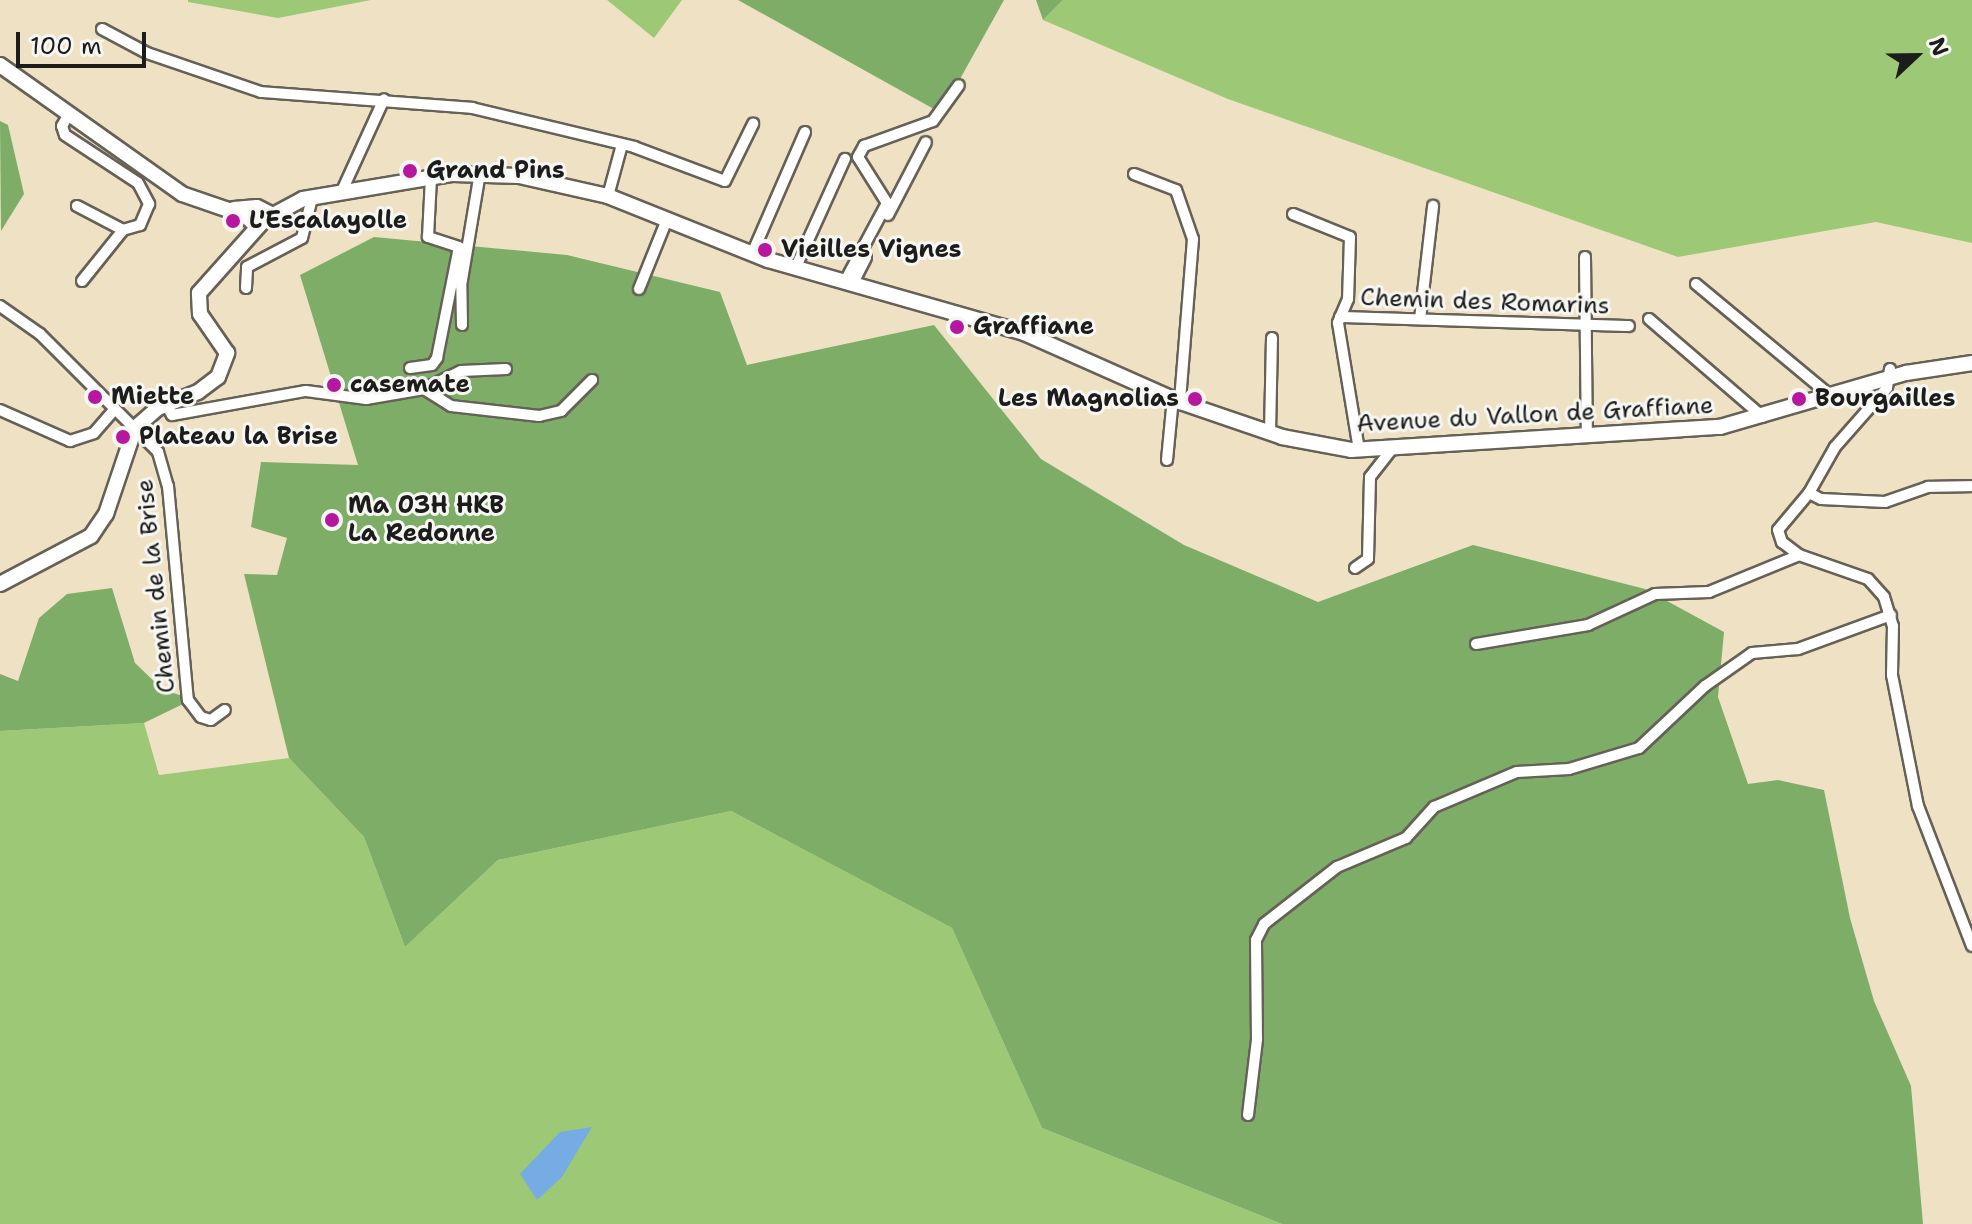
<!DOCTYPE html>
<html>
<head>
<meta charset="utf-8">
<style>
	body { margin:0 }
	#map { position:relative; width:1972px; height:1224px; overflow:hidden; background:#efe2c4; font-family:"Shantell Sans",sans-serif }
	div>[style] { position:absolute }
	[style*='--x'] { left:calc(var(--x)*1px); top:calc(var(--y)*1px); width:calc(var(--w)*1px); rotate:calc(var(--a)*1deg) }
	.green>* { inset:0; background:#9dc976 }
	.forest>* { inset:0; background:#7ead67 }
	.water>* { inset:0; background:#75ace3 }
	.roads { filter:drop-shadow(2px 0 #666157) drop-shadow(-2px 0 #666157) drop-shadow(0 2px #666157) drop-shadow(0 -2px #666157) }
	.street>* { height:10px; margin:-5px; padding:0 5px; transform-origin:5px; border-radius:5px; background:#fff }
	.secondary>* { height:14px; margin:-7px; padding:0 7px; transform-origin:7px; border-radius:7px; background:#fff }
	.dots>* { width:22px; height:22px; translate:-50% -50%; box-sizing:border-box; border:4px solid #f6f6f2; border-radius:50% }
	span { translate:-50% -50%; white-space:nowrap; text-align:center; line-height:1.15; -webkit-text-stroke:6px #f6f6f2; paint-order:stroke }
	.poi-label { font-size:24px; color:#1c1c1c; font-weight:700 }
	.left { translate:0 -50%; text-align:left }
	.right { translate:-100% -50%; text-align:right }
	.street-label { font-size:24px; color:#1c1c1c }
	.north { position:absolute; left:1876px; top:16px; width:80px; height:80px; -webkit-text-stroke:6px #f6f6f2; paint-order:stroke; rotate:68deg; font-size:22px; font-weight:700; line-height:32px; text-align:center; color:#1c1c1c }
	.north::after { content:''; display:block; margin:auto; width:28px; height:36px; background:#1c1c1c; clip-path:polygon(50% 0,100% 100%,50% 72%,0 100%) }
	.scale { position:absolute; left:16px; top:32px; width:130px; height:36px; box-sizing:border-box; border:4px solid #1c1c1c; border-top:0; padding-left:10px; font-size:24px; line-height:28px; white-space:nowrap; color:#1c1c1c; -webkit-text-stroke:6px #f6f6f2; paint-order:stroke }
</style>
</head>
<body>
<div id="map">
	<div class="green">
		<i style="clip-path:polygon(371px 0,278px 18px,188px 2px,188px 0)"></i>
		<i style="clip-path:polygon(607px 0,682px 0,654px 38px)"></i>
		<i style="clip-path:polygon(1063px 0,1972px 0,1972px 243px,1876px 222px,1678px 257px,1228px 99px,1043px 20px)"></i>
		<i style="clip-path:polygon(144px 723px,159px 775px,289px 758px,364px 837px,405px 947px,498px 860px,731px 811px,952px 928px,1042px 1128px,1282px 1224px,0 1224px,0 731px)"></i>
	</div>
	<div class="forest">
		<i style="clip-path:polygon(738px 0,1004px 0,941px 113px)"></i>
		<i style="clip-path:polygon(1036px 0,1063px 0,1043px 20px)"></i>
		<i style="clip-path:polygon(0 121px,8px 125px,24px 194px,1px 231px)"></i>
		<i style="clip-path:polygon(374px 237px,567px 255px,720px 292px,747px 365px,934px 325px,1041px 459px,1184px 545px,1318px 602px,1473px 545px,1645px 589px,1724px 632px,1718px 697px,1748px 784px,1778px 780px,1824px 790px,1850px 918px,1874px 1001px,1911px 1086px,1923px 1224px,1282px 1224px,1042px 1128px,952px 928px,731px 811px,498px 860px,405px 947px,364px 837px,289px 758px,244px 574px,277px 575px,287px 538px,251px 527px,261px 462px,358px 465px,300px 275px)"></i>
		<i style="clip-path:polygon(112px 588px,135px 663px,163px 690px,183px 696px,181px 705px,144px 723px,0 731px,0 674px,18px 681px,39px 618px,67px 594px)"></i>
	</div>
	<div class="water">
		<i style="clip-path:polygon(592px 1127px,562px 1177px,537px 1200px,520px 1174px,560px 1132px)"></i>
	</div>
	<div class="roads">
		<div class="street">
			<i style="--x:102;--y:29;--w:51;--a:28.1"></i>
			<i style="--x:147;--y:53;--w:120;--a:18.9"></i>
			<i style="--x:261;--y:92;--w:212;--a:4.3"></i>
			<i style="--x:472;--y:108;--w:167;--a:13.5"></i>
			<i style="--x:634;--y:147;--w:97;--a:20.5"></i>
			<i style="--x:725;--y:181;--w:64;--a:-63.8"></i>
			<i style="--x:69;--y:114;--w:14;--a:120"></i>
			<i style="--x:62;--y:126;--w:9;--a:72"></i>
			<i style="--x:65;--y:135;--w:87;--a:33.3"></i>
			<i style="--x:138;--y:183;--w:24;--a:62"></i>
			<i style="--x:149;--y:204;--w:23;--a:113"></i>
			<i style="--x:140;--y:225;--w:18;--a:164"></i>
			<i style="--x:123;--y:230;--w:52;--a:-152.4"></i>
			<i style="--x:1134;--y:174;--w:45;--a:20.9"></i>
			<i style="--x:1176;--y:190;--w:52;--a:70.9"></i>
			<i style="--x:1193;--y:239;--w:164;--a:94.6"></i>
			<i style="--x:341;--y:193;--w:103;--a:-65.4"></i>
			<i style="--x:608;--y:196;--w:50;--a:-74.8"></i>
			<i style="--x:1293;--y:214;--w:61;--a:22"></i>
			<i style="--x:1350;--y:237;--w:62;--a:91.8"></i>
			<i style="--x:1348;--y:299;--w:26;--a:113"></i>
			<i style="--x:1338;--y:323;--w:129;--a:80.6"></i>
			<i style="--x:888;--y:215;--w:82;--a:-62.5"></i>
			<i style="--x:752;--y:254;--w:133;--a:-66.5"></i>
			<i style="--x:1585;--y:257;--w:180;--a:89.4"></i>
			<i style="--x:795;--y:269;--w:121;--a:-65.6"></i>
			<i style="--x:82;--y:281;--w:65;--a:-51.2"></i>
			<i style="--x:844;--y:283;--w:91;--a:-61.7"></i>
			<i style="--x:887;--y:203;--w:54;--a:-122.2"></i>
			<i style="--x:858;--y:157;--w:13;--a:-61"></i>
			<i style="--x:864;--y:146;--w:73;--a:-19.9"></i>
			<i style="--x:933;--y:121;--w:44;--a:-54.2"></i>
			<i style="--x:1696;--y:284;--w:177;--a:39.7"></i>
			<i style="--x:852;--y:285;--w:31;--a:-63"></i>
			<i style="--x:246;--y:288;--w:21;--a:-87"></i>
			<i style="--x:247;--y:267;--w:62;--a:-27.8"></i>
			<i style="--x:302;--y:238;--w:41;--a:-76"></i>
			<i style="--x:639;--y:289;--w:72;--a:-68.1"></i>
			<i style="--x:0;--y:306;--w:49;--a:35"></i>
			<i style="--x:40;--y:334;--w:167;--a:45"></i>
			<i style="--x:158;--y:452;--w:35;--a:74"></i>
			<i style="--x:168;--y:486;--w:215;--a:84.7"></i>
			<i style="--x:188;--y:700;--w:21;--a:53"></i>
			<i style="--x:201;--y:717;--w:10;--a:17"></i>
			<i style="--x:211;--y:720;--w:17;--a:-36"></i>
			<i style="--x:1340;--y:317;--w:289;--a:1.8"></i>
			<i style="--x:1420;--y:319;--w:114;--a:-83.4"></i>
			<i style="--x:1649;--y:319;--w:150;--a:40.7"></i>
			<i style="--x:462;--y:325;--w:39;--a:-91"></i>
			<i style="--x:461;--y:286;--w:115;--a:-80.5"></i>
			<i style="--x:410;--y:368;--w:22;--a:-8"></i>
			<i style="--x:432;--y:365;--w:9;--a:-54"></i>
			<i style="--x:437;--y:358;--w:113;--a:-78.8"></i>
			<i style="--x:459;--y:247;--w:33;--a:-162"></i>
			<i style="--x:428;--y:237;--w:60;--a:-87.1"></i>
			<i style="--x:1890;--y:369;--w:19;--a:99"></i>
			<i style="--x:1887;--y:388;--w:79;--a:131.4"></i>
			<i style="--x:1835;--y:447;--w:53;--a:119.5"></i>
			<i style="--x:1809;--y:493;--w:48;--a:130"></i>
			<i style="--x:1778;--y:530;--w:13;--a:72"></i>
			<i style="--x:1782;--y:542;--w:21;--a:37"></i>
			<i style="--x:1799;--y:555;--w:73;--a:19.2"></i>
			<i style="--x:1868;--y:579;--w:24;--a:48"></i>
			<i style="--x:1884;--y:597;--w:30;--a:73"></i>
			<i style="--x:1893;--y:626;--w:49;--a:91.2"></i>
			<i style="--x:1892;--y:675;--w:134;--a:78.8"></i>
			<i style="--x:1918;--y:806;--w:150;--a:68.9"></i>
			<i style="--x:424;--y:389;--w:32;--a:32"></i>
			<i style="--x:451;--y:406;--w:89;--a:6.5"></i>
			<i style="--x:539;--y:416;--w:23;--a:-13"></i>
			<i style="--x:561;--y:411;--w:44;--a:-45"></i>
			<i style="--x:165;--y:403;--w:14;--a:60"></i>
			<i style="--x:172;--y:415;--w:136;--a:-10.2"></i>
			<i style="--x:306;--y:391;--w:61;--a:7.6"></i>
			<i style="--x:366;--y:399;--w:59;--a:-9.8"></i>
			<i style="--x:424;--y:389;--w:41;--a:-25.9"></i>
			<i style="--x:461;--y:371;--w:45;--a:-2.5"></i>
			<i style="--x:0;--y:410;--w:77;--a:23.9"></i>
			<i style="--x:70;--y:441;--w:25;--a:-18"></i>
			<i style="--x:94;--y:433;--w:32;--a:-49"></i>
			<i style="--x:1270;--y:433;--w:95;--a:-88.8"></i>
			<i style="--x:1167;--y:460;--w:62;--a:-84.5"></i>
			<i style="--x:1809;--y:493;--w:13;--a:27"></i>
			<i style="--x:1821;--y:499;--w:64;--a:2.7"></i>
			<i style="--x:1885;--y:502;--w:46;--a:-19.2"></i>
			<i style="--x:1928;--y:487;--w:44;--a:-1.3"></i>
			<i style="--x:1355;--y:568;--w:16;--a:-35"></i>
			<i style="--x:1368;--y:559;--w:82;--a:-88.6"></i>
			<i style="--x:1370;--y:477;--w:36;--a:-52"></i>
			<i style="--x:1476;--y:644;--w:114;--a:-9.6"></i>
			<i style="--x:1588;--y:625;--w:74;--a:-24.8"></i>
			<i style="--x:1655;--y:594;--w:54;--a:-2.1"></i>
			<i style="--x:1709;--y:592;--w:97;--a:-22.3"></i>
			<i style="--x:1248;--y:1115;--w:77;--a:-83.2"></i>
			<i style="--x:1257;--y:1039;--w:99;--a:-90.6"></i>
			<i style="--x:1256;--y:940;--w:18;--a:-63"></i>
			<i style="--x:1264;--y:924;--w:93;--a:-38"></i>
			<i style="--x:1337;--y:867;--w:75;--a:-22.8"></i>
			<i style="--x:1406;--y:838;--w:42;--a:-47.9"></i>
			<i style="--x:1434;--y:807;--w:90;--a:-22.9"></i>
			<i style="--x:1517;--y:772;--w:52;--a:-3.3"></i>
			<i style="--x:1569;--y:769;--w:73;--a:-16.7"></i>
			<i style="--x:1639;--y:748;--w:91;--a:-43.2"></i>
			<i style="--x:1705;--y:686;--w:57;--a:-35.1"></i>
			<i style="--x:1752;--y:653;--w:46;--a:-5"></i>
			<i style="--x:1798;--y:649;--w:99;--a:-20.1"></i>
		</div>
		<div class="secondary">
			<i style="--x:0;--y:65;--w:223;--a:35.3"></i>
			<i style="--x:182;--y:194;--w:68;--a:19"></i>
			<i style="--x:246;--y:216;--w:16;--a:45"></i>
			<i style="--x:234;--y:209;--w:23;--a:-5"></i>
			<i style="--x:257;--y:207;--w:16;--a:27"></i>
			<i style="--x:0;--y:584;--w:103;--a:-27.8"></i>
			<i style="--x:91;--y:536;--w:27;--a:-56"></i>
			<i style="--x:106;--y:514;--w:91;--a:-71.4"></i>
			<i style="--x:135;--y:428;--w:30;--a:-41"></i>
			<i style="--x:158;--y:408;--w:43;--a:-21.8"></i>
			<i style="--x:198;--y:392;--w:25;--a:-37"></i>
			<i style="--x:218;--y:377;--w:26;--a:-69"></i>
			<i style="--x:227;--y:353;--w:47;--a:-124.7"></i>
			<i style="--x:200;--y:314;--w:21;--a:-93"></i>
			<i style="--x:199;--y:293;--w:98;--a:-48.3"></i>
			<i style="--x:264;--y:220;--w:44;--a:-28.3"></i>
			<i style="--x:303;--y:199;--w:152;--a:-9.5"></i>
			<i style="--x:453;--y:174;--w:66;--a:1.7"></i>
			<i style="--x:519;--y:176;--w:91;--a:12.7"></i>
			<i style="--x:608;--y:196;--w:172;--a:21.8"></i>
			<i style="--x:768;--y:260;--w:266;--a:15.9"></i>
			<i style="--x:1024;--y:333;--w:171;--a:23.9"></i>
			<i style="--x:1180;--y:402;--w:108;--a:18.9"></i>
			<i style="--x:1282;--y:437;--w:70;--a:10.7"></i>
			<i style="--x:1351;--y:450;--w:370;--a:-3.6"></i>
			<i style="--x:1720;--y:427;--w:194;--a:-16.2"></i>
			<i style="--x:1906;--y:373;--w:67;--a:-8.6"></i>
		</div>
	</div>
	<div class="dots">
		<i style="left:410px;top:171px;background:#b5179e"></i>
		<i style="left:233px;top:221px;background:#b5179e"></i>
		<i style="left:765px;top:250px;background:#b5179e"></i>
		<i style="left:957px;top:327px;background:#b5179e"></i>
		<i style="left:334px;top:385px;background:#b5179e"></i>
		<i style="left:95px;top:397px;background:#b5179e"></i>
		<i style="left:1195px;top:399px;background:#b5179e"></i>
		<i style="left:1799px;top:399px;background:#b5179e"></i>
		<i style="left:123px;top:437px;background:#b5179e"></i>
		<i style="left:332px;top:520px;background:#b5179e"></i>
	</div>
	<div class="poi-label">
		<span class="left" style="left:426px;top:171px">Grand Pins</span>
		<span class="left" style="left:249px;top:221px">L'Escalayolle</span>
		<span class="left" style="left:781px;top:250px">Vieilles Vignes</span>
		<span class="left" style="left:973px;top:327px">Graffiane</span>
		<span class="left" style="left:350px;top:385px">casemate</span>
		<span class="left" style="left:111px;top:397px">Miette</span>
		<span class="right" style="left:1179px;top:399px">Les Magnolias</span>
		<span class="left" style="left:1815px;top:399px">Bourgailles</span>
		<span class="left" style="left:139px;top:437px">Plateau la Brise</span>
		<span class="left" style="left:348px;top:520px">Ma 03H HKB<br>La Redonne</span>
	</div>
	<div class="street-label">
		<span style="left:1485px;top:302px;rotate:2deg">Chemin des Romarins</span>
		<span style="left:1535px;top:415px;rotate:-3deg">Avenue du Vallon de Graffiane</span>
		<span style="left:156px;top:586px;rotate:-96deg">Chemin de la Brise</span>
	</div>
	<div class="north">N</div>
	<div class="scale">100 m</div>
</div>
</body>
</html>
